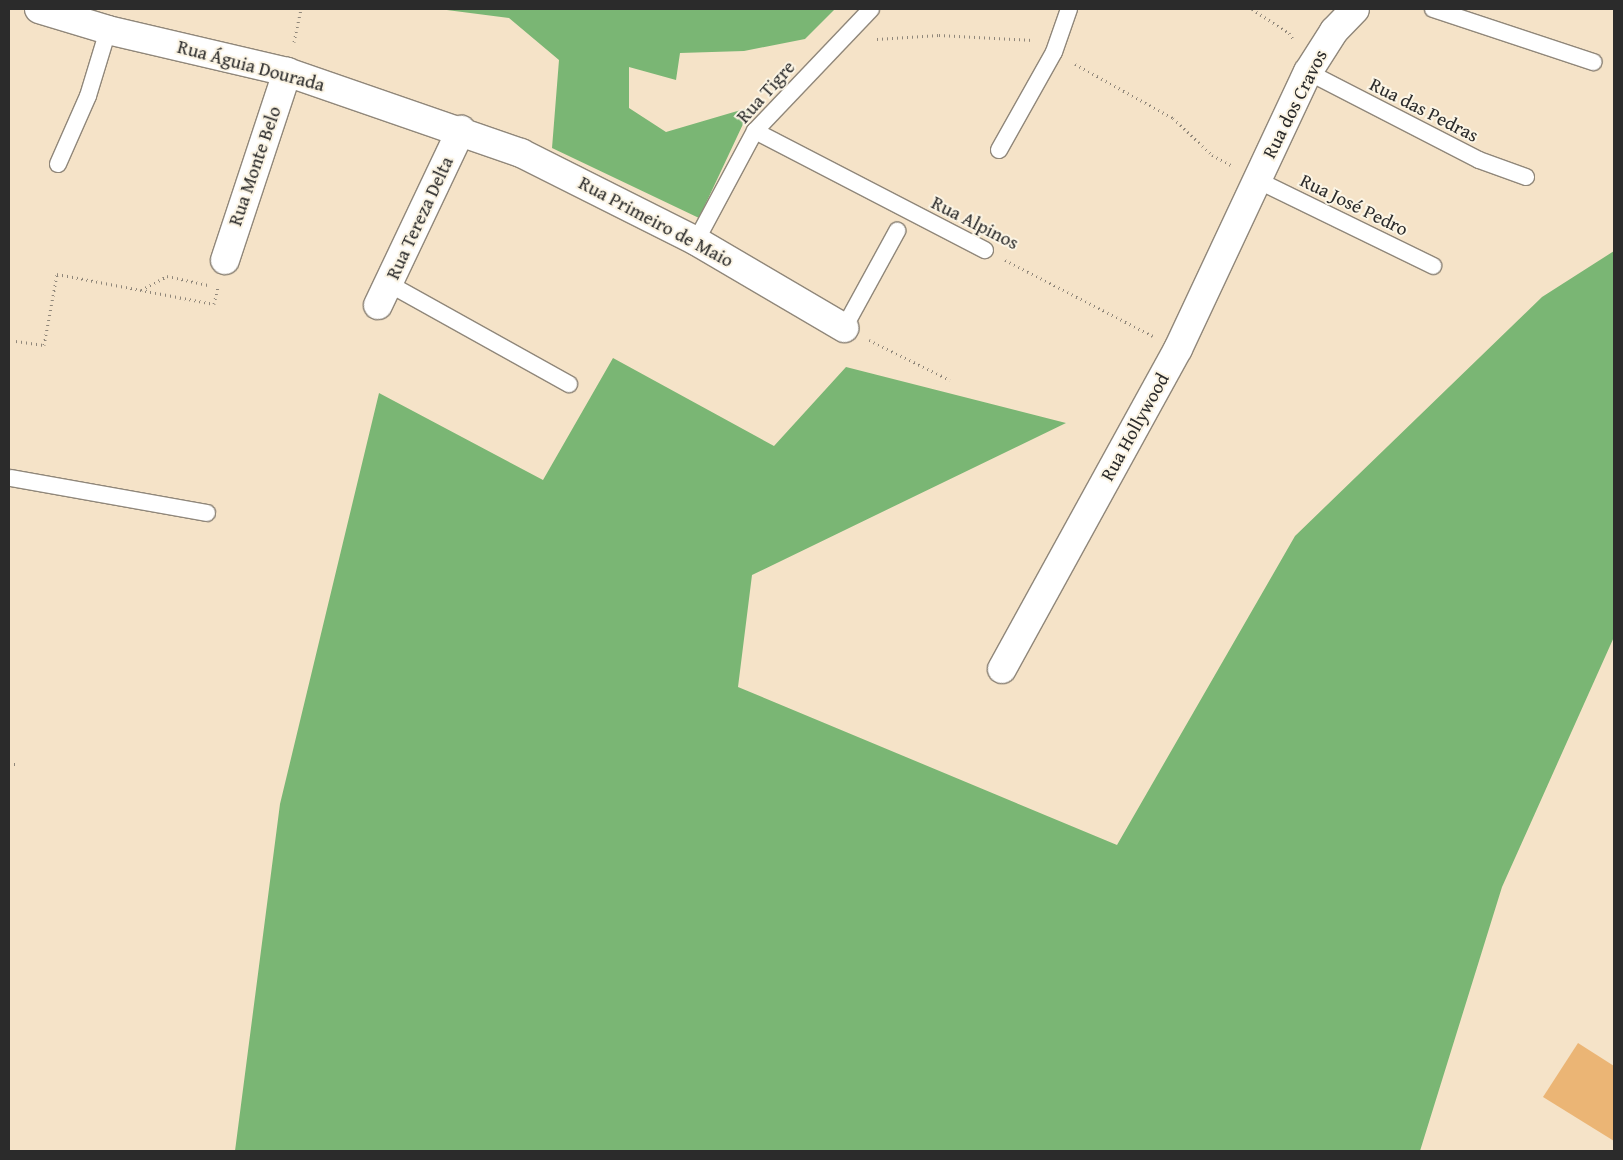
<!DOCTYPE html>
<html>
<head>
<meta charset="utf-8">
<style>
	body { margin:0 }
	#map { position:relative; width:1623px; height:1160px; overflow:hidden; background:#f5e3c8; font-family:"Gentium Book Plus",serif }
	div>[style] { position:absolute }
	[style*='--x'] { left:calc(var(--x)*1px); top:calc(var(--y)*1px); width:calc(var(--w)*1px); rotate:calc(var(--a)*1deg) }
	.forest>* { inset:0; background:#7ab674 }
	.building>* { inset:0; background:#ebb575 }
	.path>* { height:3px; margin-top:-1.5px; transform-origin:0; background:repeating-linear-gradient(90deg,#90877a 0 1px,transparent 0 5px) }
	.roads { filter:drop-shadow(1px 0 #90877a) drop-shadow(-1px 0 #90877a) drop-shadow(0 1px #90877a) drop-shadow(0 -1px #90877a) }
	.lane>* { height:16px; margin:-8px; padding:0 8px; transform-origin:8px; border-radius:8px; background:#fff }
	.street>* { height:28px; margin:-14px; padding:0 14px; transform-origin:14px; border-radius:14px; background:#fff }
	span { translate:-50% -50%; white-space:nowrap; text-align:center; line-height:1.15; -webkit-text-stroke:4px #fcf5e5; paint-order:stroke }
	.street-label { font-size:19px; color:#2b2b2b }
	.frame { position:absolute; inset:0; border:10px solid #2b2b2b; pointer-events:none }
</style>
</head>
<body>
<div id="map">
	<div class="forest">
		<i style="clip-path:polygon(439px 9px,835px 9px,805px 39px,744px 51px,680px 53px,676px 80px,629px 67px,629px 108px,666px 132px,751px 107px,699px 218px,552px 148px,559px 60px,509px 18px)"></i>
		<i style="clip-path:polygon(1614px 251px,1614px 637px,1502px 887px,1420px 1151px,235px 1151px,280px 804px,379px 393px,543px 480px,613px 358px,774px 446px,846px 367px,1066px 423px,752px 575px,738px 687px,1117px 845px,1295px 536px,1542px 297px)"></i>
	</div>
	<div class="building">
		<i style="clip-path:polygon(1578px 1043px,1614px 1066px,1614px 1141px,1543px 1097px)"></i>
	</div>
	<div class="path">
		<i style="--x:1252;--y:9;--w:44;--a:33"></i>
		<i style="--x:1289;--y:33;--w:7;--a:56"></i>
		<i style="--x:877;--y:39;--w:62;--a:-3.7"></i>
		<i style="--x:939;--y:35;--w:94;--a:3"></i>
		<i style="--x:294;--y:42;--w:34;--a:-78"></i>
		<i style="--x:1075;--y:64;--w:112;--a:28.9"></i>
		<i style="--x:1173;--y:118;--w:54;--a:43.5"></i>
		<i style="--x:1212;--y:155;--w:21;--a:28"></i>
		<i style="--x:1005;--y:260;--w:166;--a:27.2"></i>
		<i style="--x:141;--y:290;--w:30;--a:-28"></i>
		<i style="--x:167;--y:276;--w:42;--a:12.4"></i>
		<i style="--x:869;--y:340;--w:90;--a:26.3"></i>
		<i style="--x:16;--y:341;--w:28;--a:8"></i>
		<i style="--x:44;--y:345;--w:72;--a:-79.6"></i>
		<i style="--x:57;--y:274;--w:160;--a:10.8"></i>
		<i style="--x:214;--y:304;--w:17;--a:-77"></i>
		<i style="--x:9;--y:764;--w:8;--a:0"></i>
	</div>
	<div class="roads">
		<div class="lane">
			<i style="--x:1433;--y:9;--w:169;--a:18.3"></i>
			<i style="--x:1308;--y:72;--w:192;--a:27.2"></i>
			<i style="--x:1479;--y:160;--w:50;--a:19.9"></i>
			<i style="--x:755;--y:131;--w:259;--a:27.4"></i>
			<i style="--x:999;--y:150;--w:112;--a:-60.7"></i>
			<i style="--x:1054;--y:52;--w:46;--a:-70.8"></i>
			<i style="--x:58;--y:164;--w:74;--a:-66.2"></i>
			<i style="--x:88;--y:96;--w:69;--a:-73.1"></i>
			<i style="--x:1257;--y:180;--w:196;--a:26"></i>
			<i style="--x:696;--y:241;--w:125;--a:-61.8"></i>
			<i style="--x:755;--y:131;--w:168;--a:-46.4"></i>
			<i style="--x:389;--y:284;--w:206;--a:29.1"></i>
			<i style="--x:844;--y:328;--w:111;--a:-61.3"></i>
			<i style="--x:11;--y:478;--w:199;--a:10.1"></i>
		</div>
		<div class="street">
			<i style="--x:39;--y:9;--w:72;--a:16.9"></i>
			<i style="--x:108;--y:30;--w:184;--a:13.2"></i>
			<i style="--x:287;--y:72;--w:248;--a:19.1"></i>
			<i style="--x:521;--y:153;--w:196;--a:26.7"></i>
			<i style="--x:696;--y:241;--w:172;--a:30.4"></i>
			<i style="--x:225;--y:260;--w:198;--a:-71.7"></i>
			<i style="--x:378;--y:305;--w:194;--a:-64.6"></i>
			<i style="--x:1002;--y:669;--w:365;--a:-61.2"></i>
			<i style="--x:1178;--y:349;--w:306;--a:-64.9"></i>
			<i style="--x:1308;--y:72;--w:49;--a:-57.6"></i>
			<i style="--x:1334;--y:31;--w:30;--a:-46"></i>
		</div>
	</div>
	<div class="street-label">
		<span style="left:251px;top:66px;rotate:15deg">Rua Águia Dourada</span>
		<span style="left:766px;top:92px;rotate:-48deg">Rua Tigre</span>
		<span style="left:1295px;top:104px;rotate:-63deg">Rua dos Cravos</span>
		<span style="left:1424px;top:110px;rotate:27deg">Rua das Pedras</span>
		<span style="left:255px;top:166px;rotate:-71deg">Rua Monte Belo</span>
		<span style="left:1354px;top:205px;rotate:26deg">Rua José Pedro</span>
		<span style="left:420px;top:218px;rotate:-65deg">Rua Tereza Delta</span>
		<span style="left:656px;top:222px;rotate:28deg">Rua Primeiro de Maio</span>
		<span style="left:975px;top:223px;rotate:27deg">Rua Alpinos</span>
		<span style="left:1135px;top:427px;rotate:-61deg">Rua Hollywood</span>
	</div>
	<div class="frame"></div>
</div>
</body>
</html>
